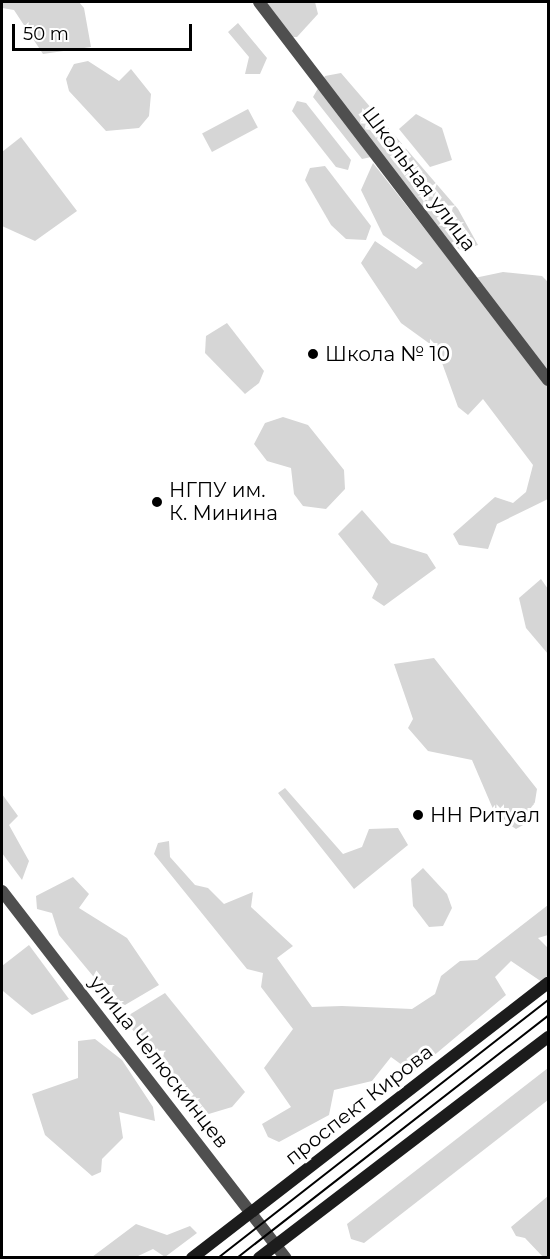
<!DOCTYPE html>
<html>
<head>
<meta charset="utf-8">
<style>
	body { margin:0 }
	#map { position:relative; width:550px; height:1259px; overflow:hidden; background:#fff; font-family:Montserrat,sans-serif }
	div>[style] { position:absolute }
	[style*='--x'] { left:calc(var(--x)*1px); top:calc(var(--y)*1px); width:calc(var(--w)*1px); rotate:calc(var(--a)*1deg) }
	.green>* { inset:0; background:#d6d6d6; transform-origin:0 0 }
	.street>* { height:12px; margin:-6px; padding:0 6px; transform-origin:6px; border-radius:6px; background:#4f4f4f }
	.secondary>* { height:12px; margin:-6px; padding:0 6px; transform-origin:6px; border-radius:6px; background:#1c1c1c }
	.tram>* { height:1.5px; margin:-0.75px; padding:0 0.75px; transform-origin:0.75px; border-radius:0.75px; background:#000 }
	.dots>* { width:16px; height:16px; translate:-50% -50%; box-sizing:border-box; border:3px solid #fff; border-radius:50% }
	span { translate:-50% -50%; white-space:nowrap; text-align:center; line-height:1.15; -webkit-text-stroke:6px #fff; paint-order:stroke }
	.street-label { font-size:20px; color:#000 }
	.poi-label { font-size:20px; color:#000 }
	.left { translate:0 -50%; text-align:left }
	.frame { position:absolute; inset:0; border:3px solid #000; pointer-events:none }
	.scale { position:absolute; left:12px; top:24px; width:180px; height:27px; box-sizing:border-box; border:3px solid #000; border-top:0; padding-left:8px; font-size:18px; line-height:21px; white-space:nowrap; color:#000; -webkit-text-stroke:4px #fff; paint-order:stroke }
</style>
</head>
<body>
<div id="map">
	<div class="green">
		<i style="clip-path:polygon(2px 2px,79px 2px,84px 8px,91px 47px,43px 54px,14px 10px,2px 8px)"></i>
		<i style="clip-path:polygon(261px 2px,315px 2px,318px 14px,297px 37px,288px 37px)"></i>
		<i style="clip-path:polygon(238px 23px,267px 58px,260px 74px,245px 74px,249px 57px,228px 32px)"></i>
		<i style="clip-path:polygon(88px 61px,119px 81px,131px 69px,151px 94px,149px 116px,139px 128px,106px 131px,69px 91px,66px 79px,74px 64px)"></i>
		<i style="clip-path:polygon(341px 73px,458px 209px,478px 245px,461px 250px,435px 236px,376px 156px,362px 159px,313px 97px,325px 76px)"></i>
		<i style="clip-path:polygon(297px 101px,306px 103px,351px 160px,348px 170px,336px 167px,292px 111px)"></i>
		<i style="left:248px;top:109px;width:21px;height:52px;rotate:62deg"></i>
		<i style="clip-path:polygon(416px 114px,442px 128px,452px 160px,430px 167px,399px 129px)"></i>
		<i style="clip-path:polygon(21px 137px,77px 211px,35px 241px,2px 226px,2px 152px)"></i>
		<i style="clip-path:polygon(373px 163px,465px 280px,503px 272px,542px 276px,548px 282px,548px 499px,497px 524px,488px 549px,459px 545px,453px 534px,495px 497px,513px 503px,526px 492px,533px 465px,483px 399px,468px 415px,458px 407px,437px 349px,401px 323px,361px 263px,375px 241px,416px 269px,423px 263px,383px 235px,361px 190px)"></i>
		<i style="clip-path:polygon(325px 166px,371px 226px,366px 240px,346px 239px,331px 225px,305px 180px,310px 168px)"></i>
		<i style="clip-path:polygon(227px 323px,264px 371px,259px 383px,245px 394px,205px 353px,206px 336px)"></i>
		<i style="clip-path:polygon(283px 417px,308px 425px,344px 470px,345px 489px,326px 509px,303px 506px,294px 494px,291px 468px,267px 461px,254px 444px,265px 423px)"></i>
		<i style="clip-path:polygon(362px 510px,391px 543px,427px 554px,436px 568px,384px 606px,372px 598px,378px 584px,338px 534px)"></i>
		<i style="clip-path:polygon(541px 579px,548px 589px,548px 654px,526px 628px,519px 598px)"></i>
		<i style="clip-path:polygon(434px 658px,537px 789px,532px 820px,516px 829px,496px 816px,472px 760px,428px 751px,408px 728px,413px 719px,394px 664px)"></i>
		<i style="clip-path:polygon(285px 788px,343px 854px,362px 847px,369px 829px,398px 828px,408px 845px,354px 889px,278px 793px)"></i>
		<i style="clip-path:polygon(2px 794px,18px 816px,9px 825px,29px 861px,22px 880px,2px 853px)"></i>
		<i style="clip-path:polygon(169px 841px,170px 857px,195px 885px,208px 888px,224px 904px,253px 892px,251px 907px,293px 946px,277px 958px,312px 1007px,342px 1006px,412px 1009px,435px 994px,441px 976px,460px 961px,477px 960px,548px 905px,548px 935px,538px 938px,548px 948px,548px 975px,542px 982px,511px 961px,495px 977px,506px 995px,413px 1073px,391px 1057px,372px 1081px,334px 1090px,329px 1115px,279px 1142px,268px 1137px,262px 1124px,291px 1107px,264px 1068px,293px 1029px,261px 987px,263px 973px,247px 969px,154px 854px,158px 843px)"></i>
		<i style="clip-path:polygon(423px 868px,447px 894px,452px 908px,443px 926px,429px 927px,413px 906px,411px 879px)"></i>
		<i style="clip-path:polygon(73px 877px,89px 894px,79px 908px,127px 938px,159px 985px,125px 1005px,112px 999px,59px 935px,52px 913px,37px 909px,36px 896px)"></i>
		<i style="clip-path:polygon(29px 945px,69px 999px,32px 1015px,3px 991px,2px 972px,2px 966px)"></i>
		<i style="clip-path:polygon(165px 993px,245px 1092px,232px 1107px,202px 1116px,132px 1029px,129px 1015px)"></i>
		<i style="clip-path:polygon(95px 1039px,122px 1060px,153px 1107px,155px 1121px,119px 1112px,123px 1138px,102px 1159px,101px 1172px,92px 1176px,45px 1135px,32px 1094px,78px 1078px,78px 1041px)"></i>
		<i style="clip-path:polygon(548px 1068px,548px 1100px,364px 1243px,351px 1239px,347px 1224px)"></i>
		<i style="clip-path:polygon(548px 1196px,548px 1257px,543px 1257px,525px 1238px,516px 1236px,511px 1227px)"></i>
		<i style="clip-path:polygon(136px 1224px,167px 1235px,190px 1226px,197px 1233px,165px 1257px,153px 1249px,136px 1257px,92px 1257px)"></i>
	</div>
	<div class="street">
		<i style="--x:259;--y:2;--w:476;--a:52.6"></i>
		<i style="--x:2;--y:891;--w:464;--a:52.3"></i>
	</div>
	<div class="secondary">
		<i style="--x:192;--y:1258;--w:450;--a:-37.7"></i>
		<i style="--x:259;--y:1258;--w:364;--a:-37.4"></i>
	</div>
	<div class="tram">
		<i style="--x:218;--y:1258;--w:419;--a:-38"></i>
		<i style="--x:237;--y:1258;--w:394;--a:-37.9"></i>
	</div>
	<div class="dots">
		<i style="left:313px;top:354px;background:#000"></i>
		<i style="left:157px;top:502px;background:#000"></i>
		<i style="left:418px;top:815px;background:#000"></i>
	</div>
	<div class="street-label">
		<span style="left:419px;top:179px;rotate:53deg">Школьная улица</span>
		<span style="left:159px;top:1062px;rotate:52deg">улица Челюскинцев</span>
		<span style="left:359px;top:1105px;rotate:-38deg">проспект Кирова</span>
	</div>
	<div class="poi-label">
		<span class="left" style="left:325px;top:354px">Школа № 10</span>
		<span class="left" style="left:169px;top:502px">НГПУ им.<br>К. Минина</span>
		<span class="left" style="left:430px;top:815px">НН Ритуал</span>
	</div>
	<div class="frame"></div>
	<div class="scale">50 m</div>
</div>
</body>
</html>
